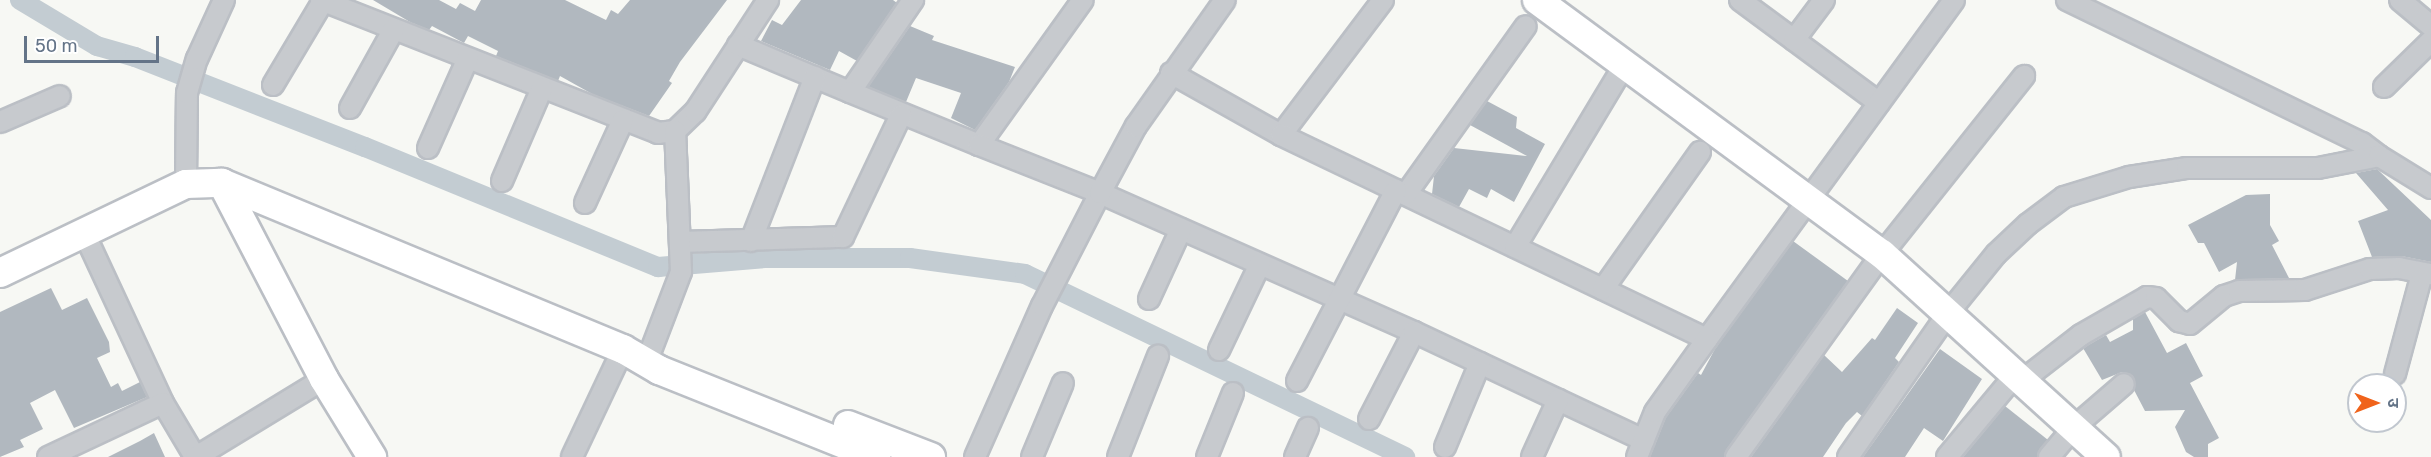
<!DOCTYPE html>
<html>
<head>
<meta charset="utf-8">
<style>
	body { margin:0 }
	#map { position:relative; width:2431px; height:457px; overflow:hidden; background:#f7f8f4; font-family:Rubik,"Noto Sans Devanagari",sans-serif }
	div>[style] { position:absolute }
	[style*='--x'] { left:calc(var(--x)*1px); top:calc(var(--y)*1px); width:calc(var(--w)*1px); rotate:calc(var(--a)*1deg) }
	.canal>* { height:20px; margin:-10px; padding:0 10px; transform-origin:10px; border-radius:10px; background:#c3ccd2 }
	.building>* { inset:0; background:#b1b8bf }
	.roads { filter:drop-shadow(2px 0 #bbbfc5) drop-shadow(-2px 0 #bbbfc5) drop-shadow(0 2px #bbbfc5) drop-shadow(0 -2px #bbbfc5) }
	.street>* { height:20px; margin:-10px; padding:0 10px; transform-origin:10px; border-radius:10px; background:#c7cace }
	.secondary>* { height:28px; margin:-14px; padding:0 14px; transform-origin:14px; border-radius:14px; background:#fff }
	span { translate:-50% -50%; white-space:nowrap; text-align:center; line-height:1.15; -webkit-text-stroke:6px #fff; paint-order:stroke }
	.north { position:absolute; left:2347px; top:373px; width:60px; height:60px; box-sizing:border-box; background:#fff; border:2px solid #c1c7cf; border-radius:50%; rotate:90deg; font-size:16px; font-weight:700; line-height:24px; text-align:center; color:#647488 }
	.north::after { content:''; display:block; margin:auto; width:21px; height:27px; background:#f0631b; clip-path:polygon(50% 0,100% 100%,50% 72%,0 100%) }
	.scale { position:absolute; left:24px; top:36px; width:135px; height:27px; box-sizing:border-box; border:3px solid #647488; border-top:0; padding-left:8px; font-size:18px; line-height:21px; white-space:nowrap; color:#647488; -webkit-text-stroke:4px #fff; paint-order:stroke }
</style>
</head>
<body>
<div id="map">
	<div class="canal">
		<i style="--x:20;--y:0;--w:90;--a:30.9"></i>
		<i style="--x:97;--y:46;--w:40;--a:16"></i>
		<i style="--x:135;--y:57;--w:247;--a:21.4"></i>
		<i style="--x:365;--y:147;--w:317;--a:22.3"></i>
		<i style="--x:658;--y:267;--w:107;--a:-4.8"></i>
		<i style="--x:765;--y:258;--w:145;--a:0"></i>
		<i style="--x:910;--y:258;--w:116;--a:7.9"></i>
		<i style="--x:1025;--y:274;--w:422;--a:25.7"></i>
	</div>
	<div class="building">
		<i style="clip-path:polygon(373px 0,439px 0,456px 9px,460px 3px,475px 11px,481px 0,565px 0,606px 20px,611px 10px,618px 14px,630px 0,727px 0,680px 62px,669px 81px,672px 83px,649px 116px,594px 95px,560px 76px,558px 81px,496px 56px,498px 51px,468px 36px,464px 43px,432px 26px,429px 30px,410px 22px)"></i>
		<i style="clip-path:polygon(801px 0,893px 0,897px 3px,857px 61px,839px 51px,830px 70px,761px 41px,772px 20px,782px 25px)"></i>
		<i style="clip-path:polygon(910px 26px,934px 36px,932px 40px,1015px 67px,1009px 82px,975px 130px,951px 118px,961px 93px,916px 78px,906px 102px,868px 87px)"></i>
		<i style="clip-path:polygon(1487px 101px,1517px 117px,1516px 128px,1545px 144px,1514px 202px,1491px 189px,1487px 198px,1469px 189px,1459px 207px,1432px 194px,1434px 176px,1454px 148px,1527px 156px,1470px 125px)"></i>
		<i style="clip-path:polygon(2377px 169px,2431px 220px,2431px 262px,2401px 256px,2372px 257px,2358px 221px,2388px 210px,2356px 173px)"></i>
		<i style="clip-path:polygon(2270px 194px,2270px 225px,2279px 241px,2272px 245px,2289px 278px,2235px 280px,2237px 262px,2219px 272px,2204px 243px,2198px 243px,2188px 225px,2246px 195px)"></i>
		<i style="clip-path:polygon(1793px 241px,1848px 281px,1724px 457px,1650px 457px,1666px 417px,1698px 373px,1701px 375px,1716px 347px)"></i>
		<i style="clip-path:polygon(51px 288px,62px 310px,87px 298px,109px 342px,110px 352px,97px 358px,111px 387px,118px 383px,122px 391px,140px 382px,147px 397px,74px 428px,55px 390px,30px 403px,43px 429px,20px 440px,24px 447px,0 457px,0 312px)"></i>
		<i style="clip-path:polygon(1897px 308px,1918px 323px,1895px 358px,1899px 362px,1862px 416px,1857px 412px,1846px 423px,1823px 457px,1751px 457px,1824px 355px,1842px 372px,1872px 338px,1875px 340px)"></i>
		<i style="clip-path:polygon(2145px 312px,2167px 353px,2186px 343px,2203px 376px,2190px 383px,2219px 438px,2208px 444px,2208px 457px,2194px 457px,2186px 452px,2175px 427px,2185px 410px,2145px 411px,2134px 390px,2133px 376px,2122px 372px,2102px 380px,2083px 348px,2106px 335px,2110px 342px,2133px 330px,2133px 319px)"></i>
		<i style="clip-path:polygon(1940px 349px,1982px 379px,1943px 441px,1924px 428px,1905px 457px,1863px 457px)"></i>
		<i style="clip-path:polygon(2005px 406px,2048px 440px,2037px 457px,1963px 457px)"></i>
		<i style="clip-path:polygon(154px 433px,165px 457px,108px 457px,140px 441px)"></i>
	</div>
	<div class="roads">
		<div class="street">
			<i style="--x:321;--y:0;--w:362;--a:21.5"></i>
			<i style="--x:658;--y:133;--w:17;--a:-7"></i>
			<i style="--x:675;--y:131;--w:28;--a:-44"></i>
			<i style="--x:695;--y:112;--w:134;--a:-56.9"></i>
			<i style="--x:1740;--y:0;--w:173;--a:36.5"></i>
			<i style="--x:2067;--y:0;--w:328;--a:25.9"></i>
			<i style="--x:2362;--y:143;--w:21;--a:37"></i>
			<i style="--x:2400;--y:0;--w:40;--a:40"></i>
			<i style="--x:1794;--y:40;--w:50;--a:-53.1"></i>
			<i style="--x:738;--y:45;--w:121;--a:22.8"></i>
			<i style="--x:850;--y:92;--w:112;--a:-55.6"></i>
			<i style="--x:1171;--y:73;--w:126;--a:29.4"></i>
			<i style="--x:1281;--y:135;--w:169;--a:-52.9"></i>
			<i style="--x:273;--y:85;--w:98;--a:-59.2"></i>
			<i style="--x:2384;--y:87;--w:66;--a:-44.4"></i>
			<i style="--x:850;--y:92;--w:139;--a:22.3"></i>
			<i style="--x:979;--y:145;--w:178;--a:-54.4"></i>
			<i style="--x:350;--y:108;--w:90;--a:-60.9"></i>
			<i style="--x:0;--y:122;--w:65;--a:-23.4"></i>
			<i style="--x:1281;--y:135;--w:472;--a:25.6"></i>
			<i style="--x:1707;--y:339;--w:419;--a:-53.9"></i>
			<i style="--x:979;--y:145;--w:130;--a:21.6"></i>
			<i style="--x:1100;--y:193;--w:343;--a:23.9"></i>
			<i style="--x:1414;--y:332;--w:98;--a:117.3"></i>
			<i style="--x:428;--y:148;--w:98;--a:-66"></i>
			<i style="--x:502;--y:181;--w:101;--a:-66.7"></i>
			<i style="--x:186;--y:184;--w:91;--a:-89.4"></i>
			<i style="--x:187;--y:93;--w:35;--a:-74"></i>
			<i style="--x:197;--y:59;--w:65;--a:-65.4"></i>
			<i style="--x:1406;--y:194;--w:206;--a:-54.5"></i>
			<i style="--x:585;--y:203;--w:91;--a:-65.4"></i>
			<i style="--x:85;--y:235;--w:185;--a:65.1"></i>
			<i style="--x:163;--y:403;--w:63;--a:59.3"></i>
			<i style="--x:751;--y:241;--w:176;--a:-68.7"></i>
			<i style="--x:682;--y:242;--w:161;--a:-1.8"></i>
			<i style="--x:843;--y:237;--w:135;--a:-64.6"></i>
			<i style="--x:1515;--y:247;--w:214;--a:-59"></i>
			<i style="--x:1603;--y:289;--w:168;--a:-54.7"></i>
			<i style="--x:1149;--y:299;--w:77;--a:-65.4"></i>
			<i style="--x:1414;--y:332;--w:254;--a:25.2"></i>
			<i style="--x:1219;--y:350;--w:95;--a:-64.5"></i>
			<i style="--x:650;--y:353;--w:87;--a:-69.1"></i>
			<i style="--x:681;--y:272;--w:141;--a:-92.4"></i>
			<i style="--x:2395;--y:374;--w:104;--a:-74.9"></i>
			<i style="--x:2023;--y:380;--w:73;--a:-37.8"></i>
			<i style="--x:2081;--y:335;--w:76;--a:-29.9"></i>
			<i style="--x:2147;--y:297;--w:9;--a:6"></i>
			<i style="--x:2156;--y:298;--w:33;--a:45"></i>
			<i style="--x:2179;--y:321;--w:11;--a:15"></i>
			<i style="--x:2190;--y:324;--w:44;--a:-39.5"></i>
			<i style="--x:2224;--y:296;--w:16;--a:-18"></i>
			<i style="--x:2239;--y:291;--w:66;--a:-0.9"></i>
			<i style="--x:2305;--y:290;--w:68;--a:-17.9"></i>
			<i style="--x:2370;--y:269;--w:29;--a:-2"></i>
			<i style="--x:2399;--y:268;--w:33;--a:11"></i>
			<i style="--x:1297;--y:381;--w:215;--a:-62.6"></i>
			<i style="--x:1445;--y:447;--w:91;--a:-67.4"></i>
			<i style="--x:48;--y:457;--w:127;--a:-25.2"></i>
			<i style="--x:196;--y:457;--w:150;--a:-31.4"></i>
			<i style="--x:572;--y:457;--w:119;--a:-64.7"></i>
			<i style="--x:975;--y:457;--w:165;--a:-66.1"></i>
			<i style="--x:1042;--y:306;--w:127;--a:-62.8"></i>
			<i style="--x:1100;--y:193;--w:76;--a:-61.8"></i>
			<i style="--x:1136;--y:126;--w:154;--a:-54.8"></i>
			<i style="--x:1032;--y:457;--w:80;--a:-67.3"></i>
			<i style="--x:1118;--y:457;--w:109;--a:-68.4"></i>
			<i style="--x:1207;--y:457;--w:69;--a:-67.9"></i>
			<i style="--x:1295;--y:457;--w:32;--a:-66"></i>
			<i style="--x:1532;--y:457;--w:63;--a:-65.5"></i>
			<i style="--x:1637;--y:457;--w:48;--a:-68.2"></i>
			<i style="--x:1655;--y:412;--w:90;--a:-54.5"></i>
			<i style="--x:1736;--y:457;--w:250;--a:-54.3"></i>
			<i style="--x:1882;--y:254;--w:228;--a:-51.4"></i>
			<i style="--x:1848;--y:457;--w:177;--a:-55.1"></i>
			<i style="--x:1949;--y:312;--w:75;--a:-51"></i>
			<i style="--x:1996;--y:254;--w:44;--a:-43.2"></i>
			<i style="--x:2028;--y:224;--w:45;--a:-36.9"></i>
			<i style="--x:2064;--y:197;--w:68;--a:-17.1"></i>
			<i style="--x:2129;--y:177;--w:59;--a:-8.8"></i>
			<i style="--x:2187;--y:168;--w:131;--a:0"></i>
			<i style="--x:2318;--y:168;--w:62;--a:-11.1"></i>
			<i style="--x:2379;--y:156;--w:61;--a:31.6"></i>
			<i style="--x:1947;--y:457;--w:109;--a:-50.2"></i>
			<i style="--x:2049;--y:457;--w:38;--a:-50"></i>
			<i style="--x:2073;--y:428;--w:67;--a:-40.8"></i>
		</div>
		<div class="secondary">
			<i style="--x:1537;--y:0;--w:428;--a:36.4"></i>
			<i style="--x:1882;--y:254;--w:302;--a:42.2"></i>
			<i style="--x:222;--y:183;--w:221;--a:62.5"></i>
			<i style="--x:324;--y:379;--w:92;--a:58.4"></i>
			<i style="--x:0;--y:273;--w:206;--a:-25.6"></i>
			<i style="--x:186;--y:184;--w:36;--a:-2"></i>
			<i style="--x:222;--y:183;--w:434;--a:22.5"></i>
			<i style="--x:623;--y:349;--w:42;--a:30.3"></i>
			<i style="--x:659;--y:370;--w:234;--a:21.8"></i>
			<i style="--x:848;--y:425;--w:89;--a:21.1"></i>
		</div>
	</div>
	<div class="north">उ</div>
	<div class="scale">50 m</div>
</div>
</body>
</html>
